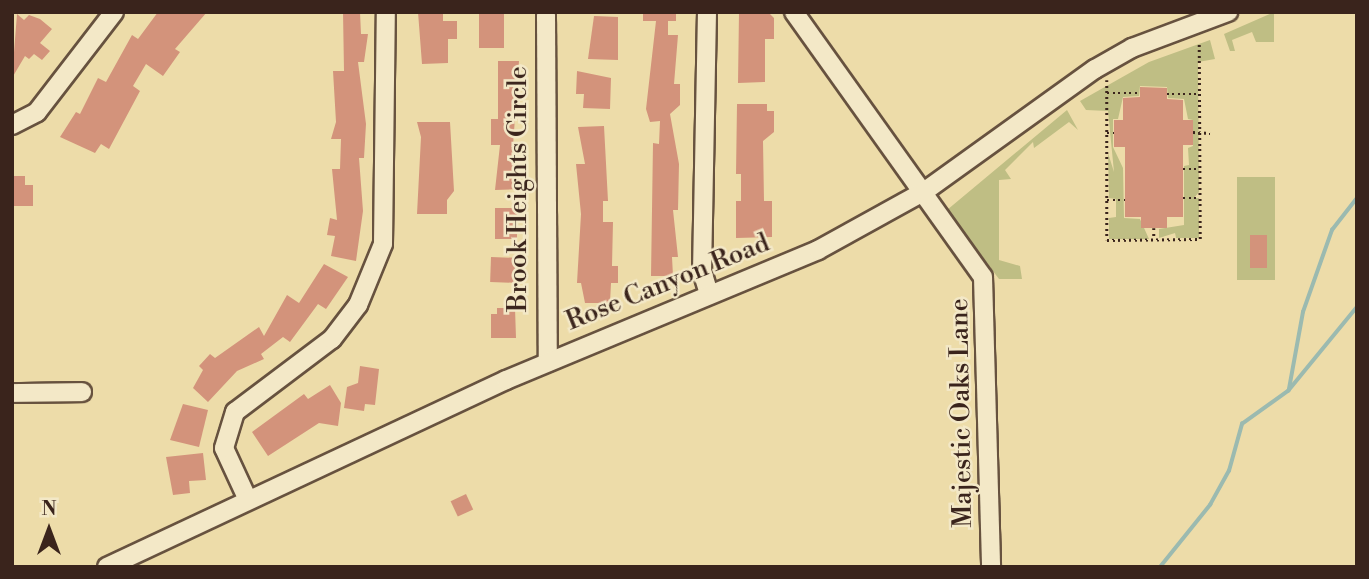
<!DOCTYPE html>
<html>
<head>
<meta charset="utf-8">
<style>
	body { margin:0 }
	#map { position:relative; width:1369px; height:579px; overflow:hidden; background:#eddca9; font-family:"Libre Bodoni",serif }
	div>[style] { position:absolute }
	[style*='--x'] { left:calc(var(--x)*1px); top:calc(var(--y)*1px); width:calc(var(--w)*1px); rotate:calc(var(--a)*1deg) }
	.green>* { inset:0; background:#bfbe84; transform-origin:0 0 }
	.stream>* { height:3.5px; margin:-1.75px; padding:0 1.75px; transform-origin:1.75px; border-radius:1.75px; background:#9bbab0 }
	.building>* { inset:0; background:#d3937b; transform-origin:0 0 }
	.path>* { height:2.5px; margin-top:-1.25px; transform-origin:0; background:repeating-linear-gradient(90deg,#3a241c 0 2px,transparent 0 5.5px) }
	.roads { filter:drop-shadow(2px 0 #67523f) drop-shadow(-2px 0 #67523f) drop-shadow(0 2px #67523f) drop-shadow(0 -2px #67523f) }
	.minor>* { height:18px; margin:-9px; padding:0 9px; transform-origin:9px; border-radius:9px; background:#f3e8c7 }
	span { translate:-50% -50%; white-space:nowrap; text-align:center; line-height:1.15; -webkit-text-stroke:5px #f3e8c7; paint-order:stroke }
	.street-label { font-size:26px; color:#3a241c }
	.frame { position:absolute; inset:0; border:14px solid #3a241c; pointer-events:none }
	.north { position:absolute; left:14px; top:495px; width:70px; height:70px; -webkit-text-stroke:5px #f3e8c7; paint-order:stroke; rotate:0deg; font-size:19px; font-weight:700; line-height:28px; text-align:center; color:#3a241c }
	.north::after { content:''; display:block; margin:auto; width:24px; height:32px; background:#3a241c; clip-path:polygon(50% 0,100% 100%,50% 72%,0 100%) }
</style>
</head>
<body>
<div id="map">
	<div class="green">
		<i style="clip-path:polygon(1274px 12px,1274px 42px,1256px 42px,1252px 32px,1232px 40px,1235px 51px,1230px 51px,1224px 34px)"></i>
		<i style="clip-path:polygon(1210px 40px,1215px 59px,1198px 62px,1199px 192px,1194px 198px,1199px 198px,1199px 238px,1176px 238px,1175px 233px,1159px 238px,1159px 229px,1184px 225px,1184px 166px,1189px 165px,1188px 148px,1193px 146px,1193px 120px,1188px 119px,1184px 99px,1168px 98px,1167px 87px,1140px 86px,1139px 96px,1123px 97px,1118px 119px,1113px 119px,1113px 147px,1123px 168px,1124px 218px,1140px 219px,1149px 239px,1109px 239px,1109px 218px,1116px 217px,1116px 199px,1109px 198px,1108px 153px,1114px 172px,1108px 111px,1086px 110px,1080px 101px,1149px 62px)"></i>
		<i style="clip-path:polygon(1067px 110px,1078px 130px,1069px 122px,1034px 148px,1033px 142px,1005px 170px,1011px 179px,999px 180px,999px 260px,1020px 266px,1022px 279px,999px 279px,947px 210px)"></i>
		<i style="left:1237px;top:177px;width:38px;height:103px"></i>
	</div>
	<div class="stream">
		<i style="--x:1289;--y:389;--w:78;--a:-79.7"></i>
		<i style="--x:1303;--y:312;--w:87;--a:-70.5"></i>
		<i style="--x:1332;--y:230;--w:41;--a:-52"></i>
		<i style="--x:1160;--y:567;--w:80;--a:-51.1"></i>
		<i style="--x:1210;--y:505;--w:39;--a:-61"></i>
		<i style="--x:1229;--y:471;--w:49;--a:-74.5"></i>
		<i style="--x:1242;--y:424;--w:57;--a:-35.7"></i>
		<i style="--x:1288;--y:391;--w:109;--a:-50.6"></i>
	</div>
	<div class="building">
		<i style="clip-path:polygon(158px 12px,207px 12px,175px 49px,180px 52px,163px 76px,146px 64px,133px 86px,140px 91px,109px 149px,101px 144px,95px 153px,60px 137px,76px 112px,80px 114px,98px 78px,106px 82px,132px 35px,138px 39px)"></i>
		<i style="clip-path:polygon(343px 12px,360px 12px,361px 34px,368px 34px,364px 62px,358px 62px,366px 124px,364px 158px,359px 158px,363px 211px,356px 261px,331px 256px,335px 236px,327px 235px,330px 218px,337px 220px,332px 169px,340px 169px,341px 139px,331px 139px,336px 122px,333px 71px,344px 71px)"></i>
		<i style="clip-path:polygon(418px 12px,443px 12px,443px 21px,457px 21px,457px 39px,448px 39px,448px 63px,422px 64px)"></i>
		<i style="left:479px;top:12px;width:25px;height:36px"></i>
		<i style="clip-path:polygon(643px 12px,676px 12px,676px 21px,668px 21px,668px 35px,678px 35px,674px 84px,680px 84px,680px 105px,670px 114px,679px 164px,678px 210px,673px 210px,678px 257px,672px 257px,673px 276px,651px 276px,653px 143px,659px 144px,660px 121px,650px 122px,646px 109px,656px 21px,643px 21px)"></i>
		<i style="clip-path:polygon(739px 12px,768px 12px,774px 18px,774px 39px,765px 39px,765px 82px,738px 83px)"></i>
		<i style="clip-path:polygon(17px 14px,24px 20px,29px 15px,40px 19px,52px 29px,40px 43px,50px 51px,42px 60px,34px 54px,29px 59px,25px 56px,12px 78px)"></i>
		<i style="clip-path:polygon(594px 16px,618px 17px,618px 60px,588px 59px)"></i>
		<i style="clip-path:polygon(498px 61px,519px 61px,512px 160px,518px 160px,519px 189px,495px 190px,500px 145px,491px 145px,491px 119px,498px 119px)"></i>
		<i style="clip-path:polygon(577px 71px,611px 78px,610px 109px,583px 108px,584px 94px,576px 94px)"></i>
		<i style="clip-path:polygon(1140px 87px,1167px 88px,1167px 99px,1183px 100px,1183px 120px,1193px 120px,1193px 145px,1183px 145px,1183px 217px,1167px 217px,1167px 228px,1141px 228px,1141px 217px,1125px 217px,1125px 147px,1114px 147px,1114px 120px,1123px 120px,1123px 98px,1140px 97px)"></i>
		<i style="clip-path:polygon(737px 104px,767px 104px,767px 111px,774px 111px,774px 132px,763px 141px,764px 201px,772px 201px,772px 237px,736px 238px,736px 201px,741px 201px,741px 174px,736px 174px)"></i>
		<i style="clip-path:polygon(417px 122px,450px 122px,454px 191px,447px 200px,447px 214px,417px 214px,421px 137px)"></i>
		<i style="clip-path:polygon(604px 126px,608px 201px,603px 201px,603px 222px,613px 222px,612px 266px,618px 266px,618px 283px,611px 283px,610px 303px,585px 303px,581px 283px,577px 283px,581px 214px,576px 164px,585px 164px,578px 127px)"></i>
		<i style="clip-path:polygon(12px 176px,25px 176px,25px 185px,33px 185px,33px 206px,12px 206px)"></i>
		<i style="left:495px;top:208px;width:22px;height:31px"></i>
		<i style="left:1250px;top:235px;width:17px;height:33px"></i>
		<i style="left:491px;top:257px;width:25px;height:25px;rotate:2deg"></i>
		<i style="clip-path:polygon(324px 264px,348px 277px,326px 309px,318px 304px,290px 342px,283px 337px,261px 354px,264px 359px,237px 371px,208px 402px,193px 388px,203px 370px,199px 366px,210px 354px,215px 358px,259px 327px,264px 336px,287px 295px,299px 303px)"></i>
		<i style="clip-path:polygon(497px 308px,515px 308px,516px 338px,491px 338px,491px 314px,497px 314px)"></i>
		<i style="clip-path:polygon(360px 366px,379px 369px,375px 405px,365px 404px,364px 411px,344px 408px,347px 387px,358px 383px)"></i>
		<i style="clip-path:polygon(330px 385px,341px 403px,338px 426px,319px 423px,268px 456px,252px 432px,304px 394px,308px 399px)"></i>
		<i style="clip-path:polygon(183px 404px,208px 410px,199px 447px,170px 440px)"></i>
		<i style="clip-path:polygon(203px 453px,206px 480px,189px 481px,190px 493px,173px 495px,166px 457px)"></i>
		<i style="left:466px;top:494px;width:17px;height:17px;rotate:65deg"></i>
	</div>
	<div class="path">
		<i style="--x:1107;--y:80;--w:160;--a:90"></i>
		<i style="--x:1107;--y:240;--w:93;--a:-0.6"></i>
		<i style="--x:1200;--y:239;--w:197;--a:-90.3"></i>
		<i style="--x:1107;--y:93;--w:33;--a:0"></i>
		<i style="--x:1167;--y:94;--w:31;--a:0"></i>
		<i style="--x:1193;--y:132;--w:17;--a:3"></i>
		<i style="--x:1107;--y:133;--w:7;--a:0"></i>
		<i style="--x:1183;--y:169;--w:17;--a:0"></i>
		<i style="--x:1183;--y:198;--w:17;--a:0"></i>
		<i style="--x:1107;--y:200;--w:18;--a:0"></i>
		<i style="--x:1154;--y:228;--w:10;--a:90"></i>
	</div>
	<div class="roads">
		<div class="minor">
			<i style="--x:707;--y:12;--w:259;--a:91.1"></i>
			<i style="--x:702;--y:271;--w:24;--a:73"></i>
			<i style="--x:794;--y:12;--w:325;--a:54.5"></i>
			<i style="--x:983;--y:277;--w:290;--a:88.4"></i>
			<i style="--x:546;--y:15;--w:347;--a:89.7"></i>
			<i style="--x:12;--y:125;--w:28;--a:-27"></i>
			<i style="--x:37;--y:112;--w:126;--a:-52.4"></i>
			<i style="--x:12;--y:393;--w:70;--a:-0.8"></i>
			<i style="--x:248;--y:500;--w:57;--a:-114.8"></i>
			<i style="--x:224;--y:448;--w:38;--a:-73"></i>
			<i style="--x:235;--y:412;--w:121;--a:-37"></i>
			<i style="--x:332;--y:339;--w:43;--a:-52.6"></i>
			<i style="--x:358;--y:305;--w:66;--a:-67.7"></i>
			<i style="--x:383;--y:244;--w:232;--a:-89.3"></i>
			<i style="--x:107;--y:567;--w:441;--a:-25.1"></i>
			<i style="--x:506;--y:380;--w:338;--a:-22.6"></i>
			<i style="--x:818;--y:250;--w:122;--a:-28.9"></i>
			<i style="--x:925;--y:191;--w:209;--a:-35.7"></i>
			<i style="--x:1095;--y:69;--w:43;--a:-29.6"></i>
			<i style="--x:1132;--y:48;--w:103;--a:-20.6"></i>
		</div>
	</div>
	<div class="street-label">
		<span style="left:519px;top:189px;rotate:-90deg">Brook Heights Circle</span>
		<span style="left:668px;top:283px;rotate:-22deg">Rose Canyon Road</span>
		<span style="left:962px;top:413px;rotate:-91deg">Majestic Oaks Lane</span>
	</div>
	<div class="frame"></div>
	<div class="north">N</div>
</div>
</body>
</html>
